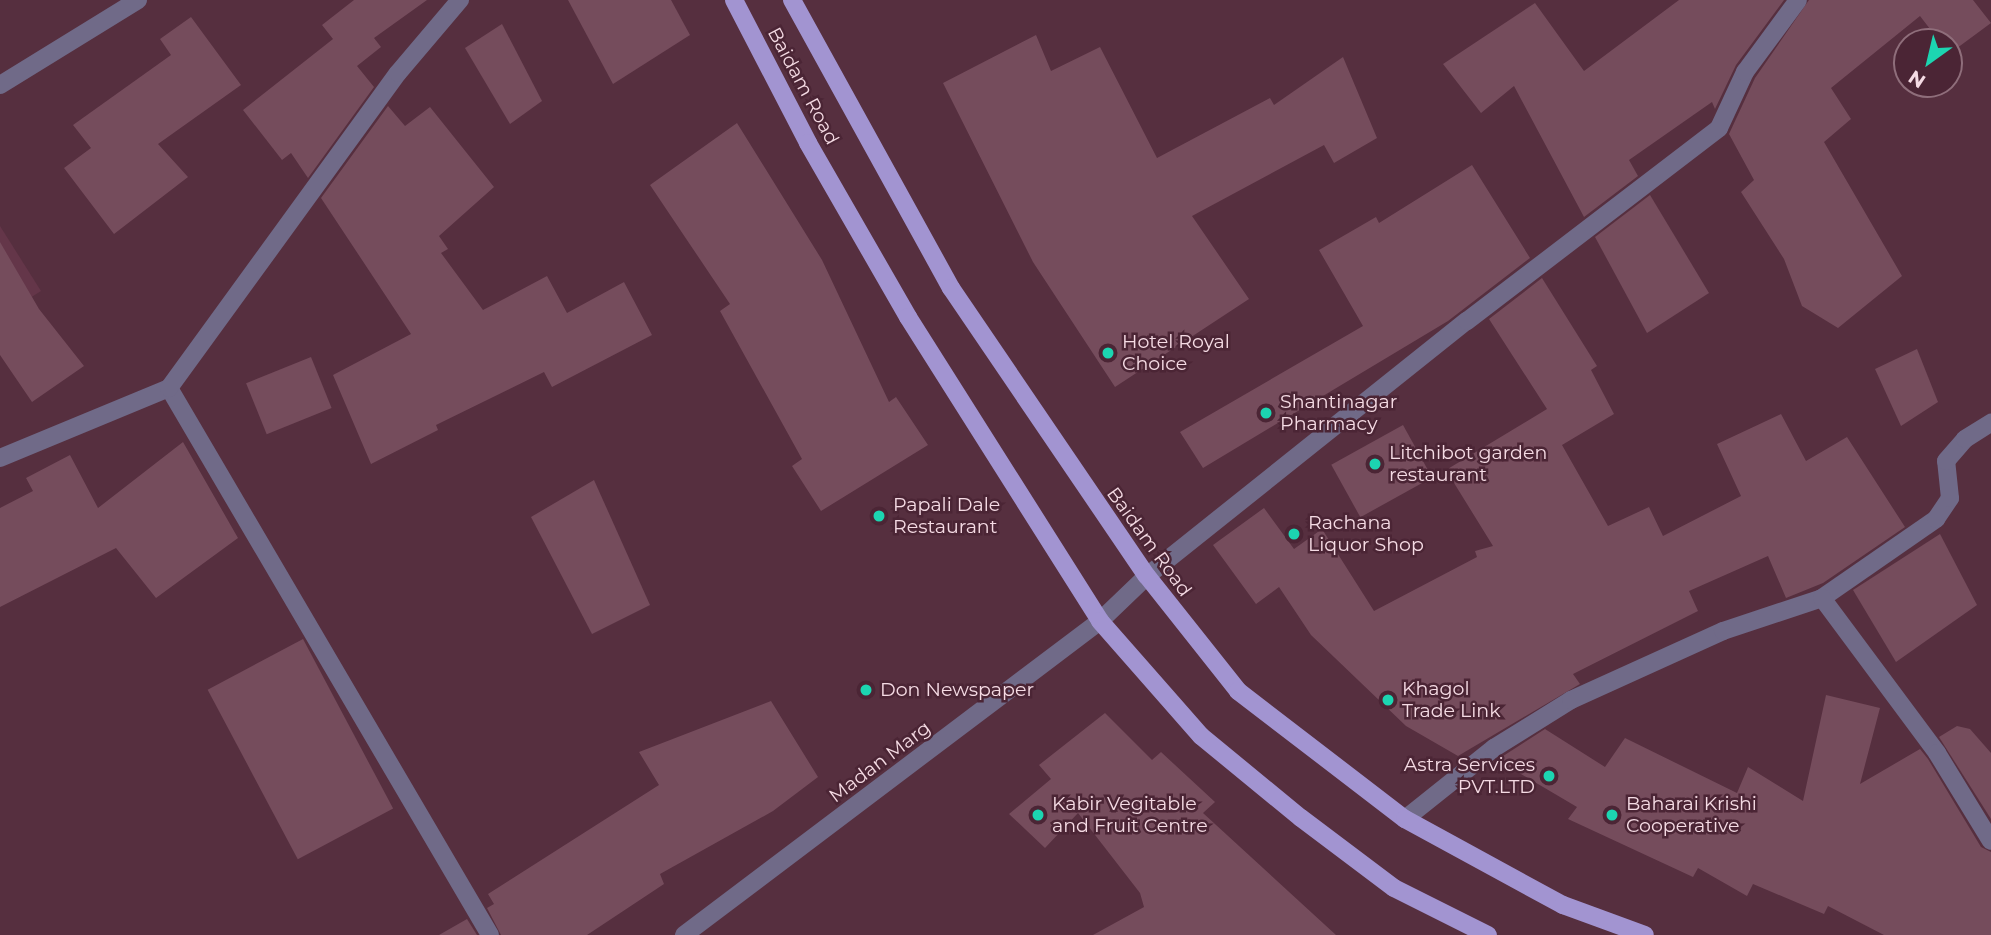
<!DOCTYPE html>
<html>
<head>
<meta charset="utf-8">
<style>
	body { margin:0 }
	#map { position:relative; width:1991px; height:935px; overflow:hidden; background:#562f3f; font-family:Montserrat,sans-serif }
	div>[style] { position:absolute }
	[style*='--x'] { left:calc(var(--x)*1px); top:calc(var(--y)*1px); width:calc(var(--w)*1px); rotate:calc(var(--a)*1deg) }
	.built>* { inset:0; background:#643649 }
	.building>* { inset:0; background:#754c5c; transform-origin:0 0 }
	.minor>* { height:18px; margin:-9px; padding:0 9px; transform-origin:9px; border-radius:9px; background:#706a88 }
	.primary>* { height:18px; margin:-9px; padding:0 9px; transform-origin:9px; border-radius:9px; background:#a294d1 }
	.dots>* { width:19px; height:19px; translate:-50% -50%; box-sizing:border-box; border:4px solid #4b2535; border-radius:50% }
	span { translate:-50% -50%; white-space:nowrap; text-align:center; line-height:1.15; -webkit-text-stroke:5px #4b2535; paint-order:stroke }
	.street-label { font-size:19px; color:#f5dbe4 }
	.poi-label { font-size:19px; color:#f5dbe4 }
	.left { translate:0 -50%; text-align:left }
	.right { translate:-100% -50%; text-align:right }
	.north { position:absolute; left:1893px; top:28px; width:70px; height:70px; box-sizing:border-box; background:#4b2535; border:2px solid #8f6e7b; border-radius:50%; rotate:214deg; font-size:19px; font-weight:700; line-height:28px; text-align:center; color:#f5dbe4 }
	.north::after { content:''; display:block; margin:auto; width:24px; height:32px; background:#1cd5b1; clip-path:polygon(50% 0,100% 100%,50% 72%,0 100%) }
</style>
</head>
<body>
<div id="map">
	<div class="built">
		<i style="clip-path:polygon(0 226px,41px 291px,0 317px)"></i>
	</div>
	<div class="building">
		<i style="clip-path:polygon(354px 0,427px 0,374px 38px,381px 47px,357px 66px,374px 87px,308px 178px,291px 153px,282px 160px,243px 110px,333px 39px,322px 25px)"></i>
		<i style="clip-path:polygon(568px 0,671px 0,690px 35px,613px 84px)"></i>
		<i style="clip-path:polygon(1679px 0,1784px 0,1736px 65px,1715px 109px,1712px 102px,1629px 160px,1638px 176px,1584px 217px,1514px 86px,1481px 113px,1443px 64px,1535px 3px,1584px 71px)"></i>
		<i style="clip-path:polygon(1809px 0,1973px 0,1991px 23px,1949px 54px,1949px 42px,1940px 42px,1920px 16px,1831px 88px,1851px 119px,1824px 142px,1902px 276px,1838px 328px,1802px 306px,1784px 259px,1741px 192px,1754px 180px,1729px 134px,1755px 78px)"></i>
		<i style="clip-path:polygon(191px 17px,241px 85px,158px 144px,188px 177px,114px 234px,64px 168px,91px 148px,73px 125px,171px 55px,160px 39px)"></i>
		<i style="clip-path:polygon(502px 24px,542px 101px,510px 124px,465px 48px)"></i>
		<i style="clip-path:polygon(1036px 35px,1051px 71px,1100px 47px,1157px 158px,1270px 98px,1274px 105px,1343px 57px,1377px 138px,1334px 163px,1324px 145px,1192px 216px,1249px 299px,1115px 387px,1033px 262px,943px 83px)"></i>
		<i style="clip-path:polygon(388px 106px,405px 126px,430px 107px,494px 187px,439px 236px,448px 249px,441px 253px,483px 310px,547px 276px,567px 313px,624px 282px,652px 335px,552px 387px,544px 372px,436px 425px,438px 430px,371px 464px,333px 375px,411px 334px,321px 198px)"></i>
		<i style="clip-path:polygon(737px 123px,822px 260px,889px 402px,896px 397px,928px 445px,821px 511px,792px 466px,802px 459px,720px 311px,730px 304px,650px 185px)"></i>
		<i style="clip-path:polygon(1472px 165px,1530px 258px,1448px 321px,1203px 468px,1180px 432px,1363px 326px,1319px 250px,1376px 217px,1379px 223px)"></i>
		<i style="clip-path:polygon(1650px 195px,1709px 293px,1647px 333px,1595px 237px)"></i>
		<i style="clip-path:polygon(0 242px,39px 309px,84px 366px,32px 402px,0 355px)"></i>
		<i style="clip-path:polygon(1542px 278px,1597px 366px,1591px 370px,1614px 414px,1562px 445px,1608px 526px,1649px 507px,1663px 536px,1741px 496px,1717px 444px,1781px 414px,1806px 461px,1847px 437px,1905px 527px,1823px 583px,1786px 598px,1768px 556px,1689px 591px,1698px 611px,1573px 674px,1580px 684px,1458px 756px,1406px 726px,1311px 635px,1279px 587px,1256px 604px,1213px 545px,1264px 508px,1294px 549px,1322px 529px,1374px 611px,1477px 557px,1475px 551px,1493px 546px,1446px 470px,1547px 409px,1489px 319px)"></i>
		<i style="clip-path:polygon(1917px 349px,1938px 402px,1901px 426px,1875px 369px)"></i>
		<i style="left:311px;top:357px;width:55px;height:70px;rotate:68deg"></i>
		<i style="left:1403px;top:425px;width:60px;height:82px;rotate:61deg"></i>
		<i style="clip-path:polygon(183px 442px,238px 538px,156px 598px,116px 548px,0 607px,0 508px,33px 491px,26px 478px,70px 455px,98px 508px)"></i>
		<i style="clip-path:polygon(594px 480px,650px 605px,592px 634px,531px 517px)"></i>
		<i style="clip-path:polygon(1940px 534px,1977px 605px,1896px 662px,1853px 590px)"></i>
		<i style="left:303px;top:639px;width:192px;height:108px;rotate:62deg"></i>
		<i style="clip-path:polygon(1826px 695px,1880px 708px,1860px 784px,1920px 749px,1928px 759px,1981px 847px,1991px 852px,1991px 935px,1884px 935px,1828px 906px,1824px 914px,1753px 884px,1747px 896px,1698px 868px,1693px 877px,1568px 819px,1577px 807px,1497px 760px,1545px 729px,1605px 767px,1625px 738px,1737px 793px,1748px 767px,1803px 801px)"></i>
		<i style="clip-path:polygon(771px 701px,818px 777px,773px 811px,660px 874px,664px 884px,587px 935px,501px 935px,487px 908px,494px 904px,488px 894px,659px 785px,639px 752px)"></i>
		<i style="clip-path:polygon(1105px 713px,1152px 760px,1161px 752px,1215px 802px,1203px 813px,1336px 935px,1093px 935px,1144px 907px,1140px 893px,1078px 813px,1045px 848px,1009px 814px,1051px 779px,1039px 765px)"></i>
		<i style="clip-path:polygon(1957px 726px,1970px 729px,1991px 753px,1991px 819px,1939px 737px)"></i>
		<i style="clip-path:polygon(467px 919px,477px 935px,439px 935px)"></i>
	</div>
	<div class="minor">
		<i style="--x:0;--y:85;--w:162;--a:-31.6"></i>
		<i style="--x:169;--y:388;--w:634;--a:59.59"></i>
		<i style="--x:0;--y:458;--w:183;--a:-22.5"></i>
		<i style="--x:169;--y:388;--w:389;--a:-54"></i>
		<i style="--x:398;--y:73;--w:96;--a:-49.7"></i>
		<i style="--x:1822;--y:598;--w:139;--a:-34.7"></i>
		<i style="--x:1936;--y:519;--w:25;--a:-56"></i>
		<i style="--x:1950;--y:498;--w:37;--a:-96"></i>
		<i style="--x:1946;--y:461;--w:29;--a:-49"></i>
		<i style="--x:1965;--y:439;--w:31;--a:-32"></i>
		<i style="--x:1405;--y:819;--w:114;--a:-38.6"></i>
		<i style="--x:1494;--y:748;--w:91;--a:-31.9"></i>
		<i style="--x:1571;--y:700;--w:167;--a:-24.4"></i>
		<i style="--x:1723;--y:631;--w:104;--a:-18.4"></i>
		<i style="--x:1822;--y:598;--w:193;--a:53.4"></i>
		<i style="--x:1937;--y:753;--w:103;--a:58.5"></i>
		<i style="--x:684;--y:935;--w:521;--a:-37.05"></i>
		<i style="--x:1100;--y:621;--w:65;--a:-43.8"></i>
		<i style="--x:1147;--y:576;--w:409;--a:-38.6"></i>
		<i style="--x:1467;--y:321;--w:317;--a:-37.4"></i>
		<i style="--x:1719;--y:128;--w:62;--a:-65.1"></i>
		<i style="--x:1745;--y:72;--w:89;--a:-53.6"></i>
	</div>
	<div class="primary">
		<i style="--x:734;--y:0;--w:161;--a:62.6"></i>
		<i style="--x:808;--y:143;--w:201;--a:60.1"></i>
		<i style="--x:908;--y:317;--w:360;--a:57.7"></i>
		<i style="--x:1100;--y:621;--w:153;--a:48.7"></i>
		<i style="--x:1201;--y:736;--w:129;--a:39.4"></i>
		<i style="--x:1301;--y:818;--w:116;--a:37"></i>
		<i style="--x:1394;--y:888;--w:105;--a:26.6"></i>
		<i style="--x:792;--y:0;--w:329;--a:61.1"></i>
		<i style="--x:951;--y:288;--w:348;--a:55.8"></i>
		<i style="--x:1147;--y:576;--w:147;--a:51.6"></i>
		<i style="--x:1238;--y:691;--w:210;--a:37.5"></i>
		<i style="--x:1405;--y:819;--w:180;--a:28.6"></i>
		<i style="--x:1563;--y:905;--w:87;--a:20.1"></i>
	</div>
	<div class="dots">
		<i style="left:1108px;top:353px;background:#1cd5b1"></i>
		<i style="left:1266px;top:413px;background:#1cd5b1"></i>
		<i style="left:1375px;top:464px;background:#1cd5b1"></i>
		<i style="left:879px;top:516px;background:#1cd5b1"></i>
		<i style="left:1294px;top:534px;background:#1cd5b1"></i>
		<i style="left:866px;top:690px;background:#1cd5b1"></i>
		<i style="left:1388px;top:700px;background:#1cd5b1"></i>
		<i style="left:1549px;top:776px;background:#1cd5b1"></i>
		<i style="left:1038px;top:815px;background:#1cd5b1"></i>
		<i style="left:1612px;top:815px;background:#1cd5b1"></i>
	</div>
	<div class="street-label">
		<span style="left:803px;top:86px;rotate:62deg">Baidam Road</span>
		<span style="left:1149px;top:542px;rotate:54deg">Baidam Road</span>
		<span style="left:880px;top:762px;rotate:-37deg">Madan Marg</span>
	</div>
	<div class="poi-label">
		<span class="left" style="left:1122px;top:353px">Hotel Royal<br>Choice</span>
		<span class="left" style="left:1280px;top:413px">Shantinagar<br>Pharmacy</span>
		<span class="left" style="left:1389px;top:464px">Litchibot garden<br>restaurant</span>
		<span class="left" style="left:893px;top:516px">Papali Dale<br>Restaurant</span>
		<span class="left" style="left:1308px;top:534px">Rachana<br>Liquor Shop</span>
		<span class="left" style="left:1402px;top:700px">Khagol<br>Trade Link</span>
		<span class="left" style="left:880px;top:690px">Don Newspaper</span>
		<span class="right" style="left:1535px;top:776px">Astra Services<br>PVT.LTD</span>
		<span class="left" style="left:1052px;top:815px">Kabir Vegitable<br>and Fruit Centre</span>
		<span class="left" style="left:1626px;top:815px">Baharai Krishi<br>Cooperative</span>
	</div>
	<div class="north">N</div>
</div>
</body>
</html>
